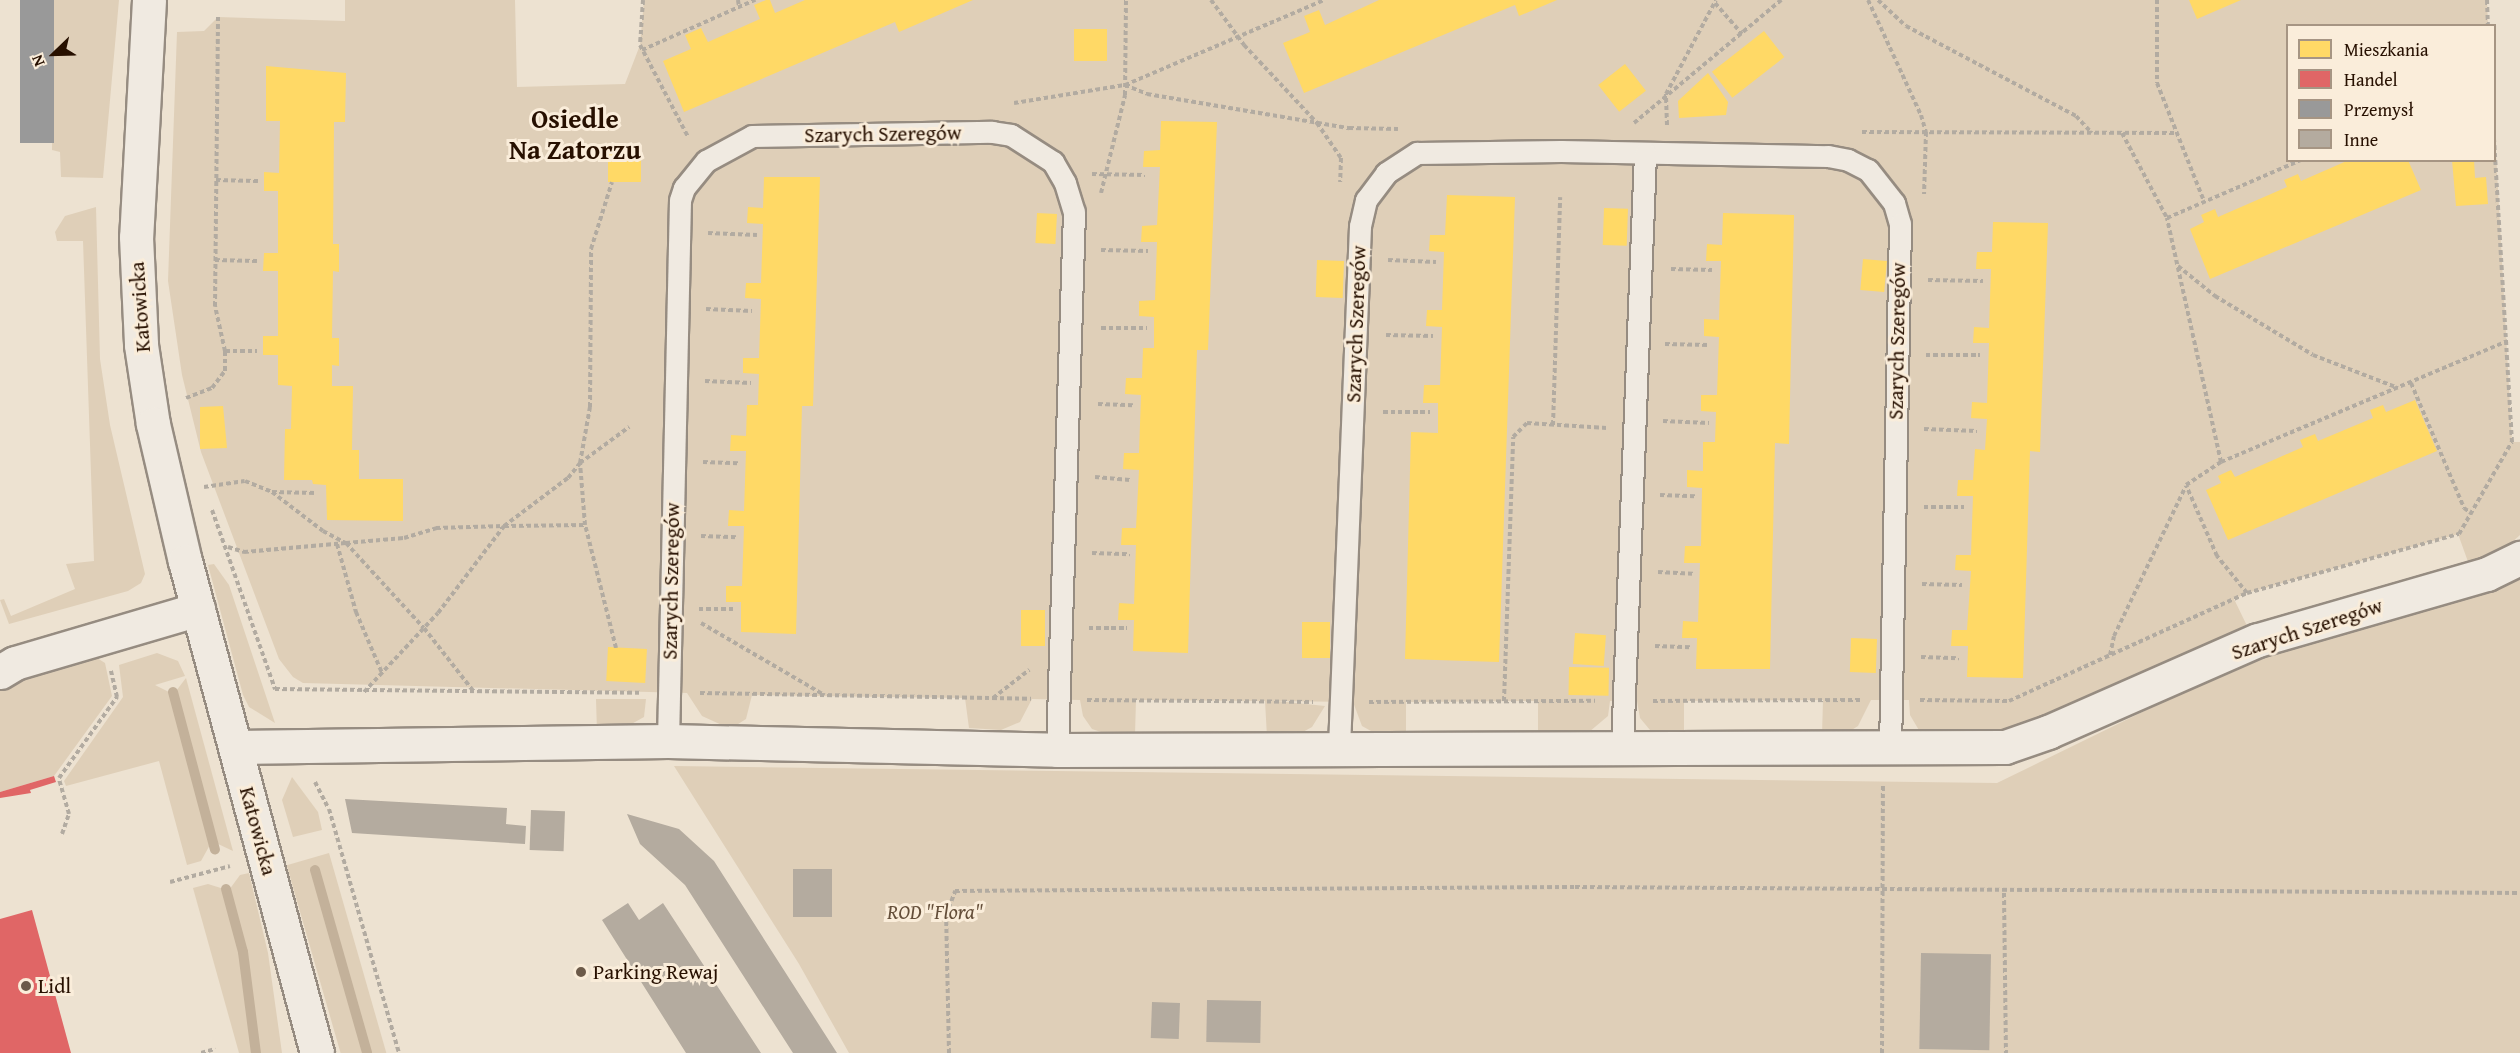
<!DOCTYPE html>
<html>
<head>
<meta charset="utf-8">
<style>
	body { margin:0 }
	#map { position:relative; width:2520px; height:1053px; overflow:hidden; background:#ede2d1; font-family:"Gentium Book Plus",serif }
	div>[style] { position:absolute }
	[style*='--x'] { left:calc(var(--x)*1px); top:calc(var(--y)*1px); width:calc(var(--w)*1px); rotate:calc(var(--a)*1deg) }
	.green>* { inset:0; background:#dfcfb8; transform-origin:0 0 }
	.homes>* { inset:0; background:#ffd966; transform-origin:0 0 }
	.shops>* { inset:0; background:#e06666 }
	.industry>* { inset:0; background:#999; transform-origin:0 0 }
	.stream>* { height:10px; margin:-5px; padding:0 5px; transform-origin:5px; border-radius:5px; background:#c3b19a }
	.building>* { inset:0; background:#b4ab9f; transform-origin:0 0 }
	.path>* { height:4px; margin-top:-2px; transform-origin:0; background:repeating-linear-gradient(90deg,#b2aba1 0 4.5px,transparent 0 7.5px) }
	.roads { filter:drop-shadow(2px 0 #968c81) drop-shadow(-2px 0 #968c81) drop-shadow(0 2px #968c81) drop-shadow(0 -2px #968c81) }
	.lane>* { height:21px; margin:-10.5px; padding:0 10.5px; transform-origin:10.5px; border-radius:10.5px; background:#f0eae1 }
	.street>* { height:33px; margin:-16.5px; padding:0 16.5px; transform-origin:16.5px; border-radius:16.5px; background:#f0eae1 }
	.secondary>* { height:33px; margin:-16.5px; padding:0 16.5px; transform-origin:16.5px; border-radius:16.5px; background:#f0eae1 }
	.dots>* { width:16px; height:16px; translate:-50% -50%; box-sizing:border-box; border:3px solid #faedda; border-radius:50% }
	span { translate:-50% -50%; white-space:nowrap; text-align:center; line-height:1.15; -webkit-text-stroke:6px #faedda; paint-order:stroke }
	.street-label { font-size:21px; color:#271000 }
	.park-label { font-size:21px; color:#644e39; font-style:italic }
	.poi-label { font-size:21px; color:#271000 }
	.left { translate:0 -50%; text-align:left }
	.district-label { font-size:27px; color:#271000; font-weight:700 }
	.legend { position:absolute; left:2286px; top:24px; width:210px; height:138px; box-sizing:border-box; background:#faedda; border:2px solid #a69583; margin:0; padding:8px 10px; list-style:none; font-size:18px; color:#271000 }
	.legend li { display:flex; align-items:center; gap:12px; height:30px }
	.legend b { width:30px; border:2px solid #a69583 }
	.north { position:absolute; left:24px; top:24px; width:60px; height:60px; -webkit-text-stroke:4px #faedda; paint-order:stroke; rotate:247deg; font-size:16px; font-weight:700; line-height:24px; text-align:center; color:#271000 }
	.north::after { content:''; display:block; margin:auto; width:21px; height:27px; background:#271000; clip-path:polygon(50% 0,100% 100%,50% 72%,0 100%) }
</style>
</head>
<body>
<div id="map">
	<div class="green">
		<i style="clip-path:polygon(54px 0,119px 0,103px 178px,61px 177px,60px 152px,52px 150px)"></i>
		<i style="clip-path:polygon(345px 0,515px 0,517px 87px,625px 84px,640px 45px,644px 0,2487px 0,2488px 25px,2288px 26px,2288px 160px,2494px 160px,2495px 135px,2512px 442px,2520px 442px,2520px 535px,2498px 555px,2471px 570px,2458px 534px,2247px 593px,2234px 599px,2250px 632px,2011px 736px,1920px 732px,1910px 715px,1909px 700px,1871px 700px,1858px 726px,1850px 731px,1822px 735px,1823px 700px,1684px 701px,1684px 734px,1650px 730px,1640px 718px,1637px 701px,1610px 701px,1608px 716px,1589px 732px,1538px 736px,1538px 701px,1406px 702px,1406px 734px,1371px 731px,1362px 726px,1353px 702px,1277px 701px,1325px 706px,1312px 727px,1301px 733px,1267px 737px,1265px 701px,1136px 700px,1135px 735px,1107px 734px,1092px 729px,1083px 716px,1080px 700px,1032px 699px,1020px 722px,1001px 730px,969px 728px,965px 698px,752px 695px,746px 719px,735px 726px,724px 726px,702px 716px,687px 693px,303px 683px,293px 677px,279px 659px,201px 452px,182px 375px,168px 281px,177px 32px,204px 31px,218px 17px,345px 21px)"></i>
		<i style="clip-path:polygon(96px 207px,100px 359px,110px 425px,145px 574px,141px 583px,128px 591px,9px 624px,0 600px,4px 599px,11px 616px,75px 589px,66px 564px,94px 561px,83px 241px,57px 241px,55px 232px,65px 216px)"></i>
		<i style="clip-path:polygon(214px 564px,229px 585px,275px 723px,249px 707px,243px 695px,208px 565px)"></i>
		<i style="clip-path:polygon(2520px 579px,2520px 1053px,849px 1053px,799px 964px,674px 766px,1997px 783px,2257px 656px)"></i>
		<i style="clip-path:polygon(157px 653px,178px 661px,185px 676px,155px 685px,169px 692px,211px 843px,201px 861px,187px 865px,159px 761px,66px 786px,64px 781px,123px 697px,119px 665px)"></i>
		<i style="clip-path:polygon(97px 658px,105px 663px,112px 696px,54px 776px,0 792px,0 690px,55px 668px)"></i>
		<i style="clip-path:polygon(186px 678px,233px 851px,216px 843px,176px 691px)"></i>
		<i style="clip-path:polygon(596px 699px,646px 699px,644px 717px,626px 727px,597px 732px)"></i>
		<i style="clip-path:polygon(292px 777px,318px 812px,322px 830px,293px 837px,282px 800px)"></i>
		<i style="left:329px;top:853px;width:208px;height:44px;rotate:74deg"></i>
		<i style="clip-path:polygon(249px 873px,268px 953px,282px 1053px,259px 1053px,249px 975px,229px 890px,240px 875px)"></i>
		<i style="clip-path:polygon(208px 884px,224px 889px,243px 968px,254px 1053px,239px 1053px,193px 888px)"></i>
	</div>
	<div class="homes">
		<i style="clip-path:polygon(766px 0,770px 0,775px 13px,805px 0,973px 0,899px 32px,895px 22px,684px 112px,663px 61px,691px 49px,685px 35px,701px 28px,708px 42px,760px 19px,754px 5px)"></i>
		<i style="clip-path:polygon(1379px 0,1557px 0,1519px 16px,1515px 5px,1304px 93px,1283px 43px,1310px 32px,1304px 16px,1319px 10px,1325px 25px)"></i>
		<i style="clip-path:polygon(2189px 0,2241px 0,2197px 19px)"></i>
		<i style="left:1074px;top:29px;width:33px;height:32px"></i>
		<i style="left:1764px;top:31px;width:33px;height:66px;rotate:52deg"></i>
		<i style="left:1625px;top:64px;width:34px;height:34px;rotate:52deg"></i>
		<i style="clip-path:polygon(266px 66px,346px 73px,345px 122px,334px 122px,333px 244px,339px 244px,339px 272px,333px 271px,332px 338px,339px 338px,339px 366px,332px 365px,332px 386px,353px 386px,352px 450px,359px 450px,359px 479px,403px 479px,403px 521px,327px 520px,326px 485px,313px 484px,312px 480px,284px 480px,285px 429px,291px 429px,292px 386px,278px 385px,278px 355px,263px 355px,263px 336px,278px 336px,278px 271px,263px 271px,264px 253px,278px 253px,278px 191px,264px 191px,264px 172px,279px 173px,280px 121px,266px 121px)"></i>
		<i style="clip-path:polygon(1708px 73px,1728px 102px,1726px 115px,1679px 118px,1678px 101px)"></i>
		<i style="clip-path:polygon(1161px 121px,1217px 122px,1208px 350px,1197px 350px,1188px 653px,1133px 651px,1134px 620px,1118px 620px,1119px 603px,1134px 604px,1136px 545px,1121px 545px,1122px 528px,1136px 528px,1139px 470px,1123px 469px,1124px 453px,1139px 453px,1141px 395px,1125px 394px,1126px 378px,1142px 378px,1143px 348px,1154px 348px,1154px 317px,1139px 316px,1139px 301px,1155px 300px,1157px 242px,1141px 242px,1142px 226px,1157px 225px,1160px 167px,1143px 167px,1144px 151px,1160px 150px)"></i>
		<i style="left:608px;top:146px;width:33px;height:36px"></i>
		<i style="clip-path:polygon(2349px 160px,2408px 160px,2421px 190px,2210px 279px,2190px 229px,2204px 222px,2201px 215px,2215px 209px,2218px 217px,2287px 187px,2284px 180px,2298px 174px,2301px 181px)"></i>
		<i style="clip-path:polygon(2452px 160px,2474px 160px,2475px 178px,2486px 177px,2488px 204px,2456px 206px)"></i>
		<i style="clip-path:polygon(764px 177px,820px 177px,813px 406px,802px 406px,796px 634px,741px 632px,741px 602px,726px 602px,726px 586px,742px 586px,744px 526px,728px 526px,729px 510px,744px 511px,746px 451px,730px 451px,731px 435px,746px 436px,747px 405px,758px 405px,759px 374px,743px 373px,743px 358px,759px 358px,761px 299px,745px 298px,746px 283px,761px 283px,763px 224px,747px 223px,748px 207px,763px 208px)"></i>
		<i style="clip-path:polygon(1447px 195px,1515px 197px,1499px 662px,1405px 659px,1411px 432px,1438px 433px,1438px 403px,1423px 403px,1424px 385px,1440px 385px,1442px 327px,1426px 326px,1427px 310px,1442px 310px,1444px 252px,1429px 251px,1430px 235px,1445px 235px)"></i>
		<i style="left:1604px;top:208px;width:24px;height:37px;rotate:2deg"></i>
		<i style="left:1037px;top:213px;width:20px;height:30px;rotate:3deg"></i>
		<i style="clip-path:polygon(1723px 213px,1794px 215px,1789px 444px,1775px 443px,1770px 669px,1696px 669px,1697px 638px,1682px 638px,1683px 621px,1698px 622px,1700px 563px,1684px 563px,1685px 546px,1701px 546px,1702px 488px,1687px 487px,1687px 470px,1703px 471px,1703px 442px,1715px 442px,1716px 412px,1701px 411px,1701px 395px,1717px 395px,1719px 337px,1704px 336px,1704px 319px,1719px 320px,1721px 261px,1706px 261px,1707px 244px,1722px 245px)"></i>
		<i style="clip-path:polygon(1993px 222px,2048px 223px,2040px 452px,2030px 451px,2023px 678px,1967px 677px,1968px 646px,1951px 646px,1952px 630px,1967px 630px,1971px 571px,1955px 570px,1956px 555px,1971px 555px,1973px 496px,1957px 496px,1958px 480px,1973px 480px,1975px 449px,1985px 450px,1987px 419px,1971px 418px,1972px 402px,1987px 403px,1989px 343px,1973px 343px,1974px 327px,1989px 328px,1991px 269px,1976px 269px,1977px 252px,1992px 252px)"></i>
		<i style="left:1863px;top:259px;width:24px;height:31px;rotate:5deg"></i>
		<i style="left:1317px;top:260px;width:27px;height:37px;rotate:2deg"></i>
		<i style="clip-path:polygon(2415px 400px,2437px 451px,2228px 540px,2206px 490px,2221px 483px,2218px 476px,2231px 470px,2235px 477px,2303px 447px,2300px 440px,2315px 434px,2318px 441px,2373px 418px,2370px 410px,2383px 405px,2386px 412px)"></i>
		<i style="clip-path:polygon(223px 406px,227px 448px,200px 449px,200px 407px)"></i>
		<i style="left:1021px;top:610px;width:24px;height:36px"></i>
		<i style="left:1302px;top:622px;width:28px;height:36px"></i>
		<i style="left:1575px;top:633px;width:31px;height:31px;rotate:4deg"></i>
		<i style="left:1851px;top:638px;width:26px;height:34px;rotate:2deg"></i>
		<i style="left:608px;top:647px;width:39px;height:34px;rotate:3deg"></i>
		<i style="left:1569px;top:667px;width:40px;height:28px;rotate:1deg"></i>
	</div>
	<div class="shops">
		<i style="clip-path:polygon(54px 776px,56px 782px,30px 790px,31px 793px,0 798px,0 792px)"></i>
		<i style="clip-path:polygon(32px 910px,71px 1053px,0 1053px,0 919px)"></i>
	</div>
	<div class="industry">
		<i style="left:20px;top:0;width:34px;height:143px"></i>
	</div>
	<div class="stream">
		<i style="--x:173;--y:692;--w:163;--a:75.1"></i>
		<i style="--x:315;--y:870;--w:190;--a:74.1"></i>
		<i style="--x:226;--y:889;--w:65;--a:74.9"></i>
		<i style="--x:243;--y:952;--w:102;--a:82.7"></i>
	</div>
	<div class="building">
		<i style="clip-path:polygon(345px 799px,507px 808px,506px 824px,526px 826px,525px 844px,352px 833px)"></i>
		<i style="left:531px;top:810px;width:34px;height:40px;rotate:2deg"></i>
		<i style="clip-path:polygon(627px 814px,679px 829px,714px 861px,837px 1053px,793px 1053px,685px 885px,640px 844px)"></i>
		<i style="left:793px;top:869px;width:39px;height:48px"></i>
		<i style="clip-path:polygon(628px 903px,639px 920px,663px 903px,761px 1053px,686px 1053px,602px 920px)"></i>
		<i style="left:1921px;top:953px;width:70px;height:96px;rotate:1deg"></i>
		<i style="left:1207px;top:1000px;width:54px;height:42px;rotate:1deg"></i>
		<i style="left:1152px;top:1002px;width:28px;height:36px;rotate:2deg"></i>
	</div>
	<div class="path">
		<i style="--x:643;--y:0;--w:45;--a:93.8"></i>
		<i style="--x:640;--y:45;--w:104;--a:62.4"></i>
		<i style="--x:738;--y:0;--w:7;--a:82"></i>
		<i style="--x:1211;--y:0;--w:56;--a:53.7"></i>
		<i style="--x:1244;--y:45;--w:107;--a:46.9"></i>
		<i style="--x:1317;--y:123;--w:42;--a:55.6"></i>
		<i style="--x:1341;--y:158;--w:24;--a:92"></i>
		<i style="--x:1868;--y:0;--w:127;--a:65.3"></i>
		<i style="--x:1921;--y:115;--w:18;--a:74"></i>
		<i style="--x:1926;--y:132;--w:62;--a:91.8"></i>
		<i style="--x:1878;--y:0;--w:38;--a:43"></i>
		<i style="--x:1906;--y:26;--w:192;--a:27.9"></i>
		<i style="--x:2076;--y:116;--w:23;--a:47"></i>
		<i style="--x:2157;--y:0;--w:83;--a:90"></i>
		<i style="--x:2157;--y:83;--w:127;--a:68.3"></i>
		<i style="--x:2487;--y:0;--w:26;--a:88"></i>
		<i style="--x:1715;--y:3;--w:41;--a:48.9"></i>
		<i style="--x:642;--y:50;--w:124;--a:-23.9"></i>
		<i style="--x:1125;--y:85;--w:24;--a:22"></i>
		<i style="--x:1147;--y:94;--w:205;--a:9.6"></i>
		<i style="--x:1349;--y:128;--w:49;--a:1.2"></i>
		<i style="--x:1014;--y:103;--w:112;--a:-9.2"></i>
		<i style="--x:1125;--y:85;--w:216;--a:-23.1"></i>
		<i style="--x:1634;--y:123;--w:192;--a:-39.9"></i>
		<i style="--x:1667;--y:125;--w:31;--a:-92"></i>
		<i style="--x:1666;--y:94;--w:106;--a:-62"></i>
		<i style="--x:1862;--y:132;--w:315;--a:0.2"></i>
		<i style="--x:2122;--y:133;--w:96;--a:62.1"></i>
		<i style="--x:1092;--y:174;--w:53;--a:1.1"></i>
		<i style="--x:216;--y:180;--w:42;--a:1.4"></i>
		<i style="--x:1101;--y:193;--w:101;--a:-76.2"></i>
		<i style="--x:1125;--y:95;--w:95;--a:-89.4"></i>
		<i style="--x:708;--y:233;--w:49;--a:2.3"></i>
		<i style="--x:1101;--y:250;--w:47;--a:1.2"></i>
		<i style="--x:215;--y:260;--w:42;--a:1.4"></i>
		<i style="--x:1388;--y:260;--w:48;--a:2.4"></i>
		<i style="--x:2178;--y:266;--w:48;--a:39"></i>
		<i style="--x:2215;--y:296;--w:114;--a:31"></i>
		<i style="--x:2313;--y:355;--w:91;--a:21.2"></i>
		<i style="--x:1671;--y:269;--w:41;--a:1.4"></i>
		<i style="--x:1928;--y:280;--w:55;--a:1"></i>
		<i style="--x:706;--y:309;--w:46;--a:2.5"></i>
		<i style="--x:1101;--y:328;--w:46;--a:0"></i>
		<i style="--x:1386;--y:335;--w:47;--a:1.2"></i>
		<i style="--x:1665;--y:344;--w:43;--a:1.3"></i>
		<i style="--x:225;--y:351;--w:32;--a:0"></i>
		<i style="--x:1926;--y:355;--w:54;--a:0"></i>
		<i style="--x:705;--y:381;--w:46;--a:2.5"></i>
		<i style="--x:2411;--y:383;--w:136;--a:67"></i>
		<i style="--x:2464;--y:508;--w:9;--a:36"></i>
		<i style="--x:186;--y:398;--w:28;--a:-21"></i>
		<i style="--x:212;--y:388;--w:21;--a:-53"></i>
		<i style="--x:225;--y:371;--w:20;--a:-90"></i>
		<i style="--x:225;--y:351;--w:46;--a:-102.5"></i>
		<i style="--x:215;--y:306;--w:289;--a:-89.4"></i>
		<i style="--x:1098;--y:404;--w:35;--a:2"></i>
		<i style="--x:1383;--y:412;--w:47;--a:0"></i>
		<i style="--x:1663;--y:421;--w:46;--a:2.5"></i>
		<i style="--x:1553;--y:425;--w:228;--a:-88.2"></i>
		<i style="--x:1924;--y:429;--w:53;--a:2.2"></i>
		<i style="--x:703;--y:462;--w:35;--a:2"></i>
		<i style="--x:2221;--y:462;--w:250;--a:-102.5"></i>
		<i style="--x:2167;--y:218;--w:146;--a:-23.4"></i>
		<i style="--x:1095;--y:477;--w:35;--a:5"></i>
		<i style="--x:204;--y:487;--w:41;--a:-8.3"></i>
		<i style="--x:245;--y:481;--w:29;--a:22"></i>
		<i style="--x:272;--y:492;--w:44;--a:1.3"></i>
		<i style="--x:272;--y:492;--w:64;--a:37.4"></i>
		<i style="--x:323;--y:531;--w:26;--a:28"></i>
		<i style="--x:346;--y:543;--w:58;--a:-4.9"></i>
		<i style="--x:404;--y:538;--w:34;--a:-17"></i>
		<i style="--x:436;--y:528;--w:68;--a:-1.7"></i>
		<i style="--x:504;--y:526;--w:80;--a:-36.9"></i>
		<i style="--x:568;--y:478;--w:19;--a:-51"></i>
		<i style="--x:580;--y:463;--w:57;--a:-79.9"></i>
		<i style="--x:590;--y:407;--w:158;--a:-89.6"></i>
		<i style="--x:591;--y:249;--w:70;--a:-72.6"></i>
		<i style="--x:1660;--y:495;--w:35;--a:2"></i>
		<i style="--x:1924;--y:507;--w:40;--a:0"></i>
		<i style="--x:212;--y:510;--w:190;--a:70.6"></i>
		<i style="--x:275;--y:689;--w:366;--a:0.6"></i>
		<i style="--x:701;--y:536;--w:37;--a:2"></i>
		<i style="--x:337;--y:544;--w:71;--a:74.4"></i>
		<i style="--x:356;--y:612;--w:66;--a:66.9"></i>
		<i style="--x:228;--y:547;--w:17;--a:17"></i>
		<i style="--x:244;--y:552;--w:102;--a:-5"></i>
		<i style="--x:346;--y:543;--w:115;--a:47.5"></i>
		<i style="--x:424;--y:628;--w:81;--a:52"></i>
		<i style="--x:1092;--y:553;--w:38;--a:2"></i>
		<i style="--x:1658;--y:572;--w:35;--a:3"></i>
		<i style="--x:1922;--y:584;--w:40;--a:1.4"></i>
		<i style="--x:2247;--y:593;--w:48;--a:-129"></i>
		<i style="--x:2217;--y:556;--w:77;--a:-113.6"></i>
		<i style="--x:2186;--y:485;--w:42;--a:-33.3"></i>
		<i style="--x:2221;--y:462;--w:311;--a:-22.9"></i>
		<i style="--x:699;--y:609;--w:37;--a:0"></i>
		<i style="--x:701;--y:623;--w:143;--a:30.3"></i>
		<i style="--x:1089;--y:628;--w:38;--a:0"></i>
		<i style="--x:1655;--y:646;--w:35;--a:2"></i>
		<i style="--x:616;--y:648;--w:127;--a:-104.1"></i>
		<i style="--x:585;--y:525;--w:62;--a:-94.6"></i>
		<i style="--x:580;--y:463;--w:61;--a:-36.3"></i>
		<i style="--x:2110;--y:655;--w:19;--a:-78"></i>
		<i style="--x:2114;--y:636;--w:166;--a:-64.4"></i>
		<i style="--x:1921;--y:657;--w:38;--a:2"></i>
		<i style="--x:364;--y:692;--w:108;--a:-46.9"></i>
		<i style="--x:438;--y:613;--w:109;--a:-52.8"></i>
		<i style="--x:504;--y:526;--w:81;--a:-0.7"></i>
		<i style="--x:700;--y:693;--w:331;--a:1"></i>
		<i style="--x:993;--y:698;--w:46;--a:-37.9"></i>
		<i style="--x:1087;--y:700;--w:226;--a:0.5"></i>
		<i style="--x:1920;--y:700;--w:89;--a:0.6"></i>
		<i style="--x:2009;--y:701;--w:261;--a:-24.4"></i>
		<i style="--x:2247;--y:593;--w:220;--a:-15.6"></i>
		<i style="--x:2459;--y:534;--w:106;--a:-60.1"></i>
		<i style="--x:2512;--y:442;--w:308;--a:-93.4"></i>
		<i style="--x:1504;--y:701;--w:264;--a:-88"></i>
		<i style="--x:1513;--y:437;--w:20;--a:-45"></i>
		<i style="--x:1527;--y:423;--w:80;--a:3.6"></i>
		<i style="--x:1653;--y:701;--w:209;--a:-0.3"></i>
		<i style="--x:1369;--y:702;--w:226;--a:-0.3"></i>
		<i style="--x:315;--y:782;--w:30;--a:63"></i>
		<i style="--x:329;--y:809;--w:254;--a:74"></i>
		<i style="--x:62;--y:834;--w:21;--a:-71"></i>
		<i style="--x:69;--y:814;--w:37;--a:-106"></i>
		<i style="--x:59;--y:778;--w:100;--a:-54.4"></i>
		<i style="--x:117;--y:697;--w:27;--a:-103"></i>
		<i style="--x:170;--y:882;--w:62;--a:-14.9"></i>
		<i style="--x:2004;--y:893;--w:160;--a:89.3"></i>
		<i style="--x:201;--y:1053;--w:15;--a:-16"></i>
		<i style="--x:949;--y:1053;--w:138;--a:-91.2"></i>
		<i style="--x:946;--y:915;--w:26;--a:-69"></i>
		<i style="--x:955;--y:891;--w:620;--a:-0.37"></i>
		<i style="--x:1575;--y:887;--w:945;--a:0.36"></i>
		<i style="--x:1882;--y:1053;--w:269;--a:-89.8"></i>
	</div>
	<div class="roads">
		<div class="lane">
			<i style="--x:668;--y:741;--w:541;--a:-88.73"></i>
			<i style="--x:680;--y:200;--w:13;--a:-72"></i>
			<i style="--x:684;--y:188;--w:35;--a:-51"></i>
			<i style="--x:706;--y:161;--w:52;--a:-28.5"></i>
			<i style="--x:752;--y:136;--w:240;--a:-1"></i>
			<i style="--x:992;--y:132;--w:19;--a:9"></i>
			<i style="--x:1011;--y:135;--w:50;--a:32.7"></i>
			<i style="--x:1053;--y:162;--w:24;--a:60"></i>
			<i style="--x:1065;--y:183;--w:30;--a:73"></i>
			<i style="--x:1074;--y:212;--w:538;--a:91.81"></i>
			<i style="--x:1339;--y:747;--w:521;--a:-87.69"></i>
			<i style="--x:1360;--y:226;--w:27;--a:-77"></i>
			<i style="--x:1366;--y:200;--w:34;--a:-53"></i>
			<i style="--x:1386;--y:173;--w:37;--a:-33"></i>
			<i style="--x:1417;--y:153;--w:144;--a:-0.8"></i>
			<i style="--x:1561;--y:151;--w:267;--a:1.1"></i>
			<i style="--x:1828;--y:156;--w:20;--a:11"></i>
			<i style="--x:1848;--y:160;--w:22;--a:27"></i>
			<i style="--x:1868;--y:170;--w:42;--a:51.8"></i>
			<i style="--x:1894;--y:203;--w:22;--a:74"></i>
			<i style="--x:1900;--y:224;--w:524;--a:91.09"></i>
			<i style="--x:1622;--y:747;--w:594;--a:-87.78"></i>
		</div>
		<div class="street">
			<i style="--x:0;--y:672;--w:17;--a:-31"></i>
			<i style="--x:15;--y:663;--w:191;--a:-16.4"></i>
			<i style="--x:235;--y:747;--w:433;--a:-0.8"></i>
			<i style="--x:668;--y:741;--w:389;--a:1.3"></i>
			<i style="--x:1057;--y:750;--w:948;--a:-0.18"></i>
			<i style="--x:2005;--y:747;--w:46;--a:-19.2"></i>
			<i style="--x:2048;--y:732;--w:229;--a:-23.7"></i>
			<i style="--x:2258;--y:640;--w:238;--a:-16.1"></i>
			<i style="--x:2487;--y:574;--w:37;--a:-26"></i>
		</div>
		<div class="secondary">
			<i style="--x:149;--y:0;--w:237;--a:93.1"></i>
			<i style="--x:136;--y:237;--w:108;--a:87.3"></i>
			<i style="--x:141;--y:345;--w:80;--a:81.4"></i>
			<i style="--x:153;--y:424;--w:141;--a:76.9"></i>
			<i style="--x:185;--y:561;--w:509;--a:74.98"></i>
		</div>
	</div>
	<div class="dots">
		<i style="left:581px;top:972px;background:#6c5a49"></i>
		<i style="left:26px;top:986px;background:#6c5a49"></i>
	</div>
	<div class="street-label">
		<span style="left:883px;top:134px;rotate:-1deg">Szarych Szeregów</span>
		<span style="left:140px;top:307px;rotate:-94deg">Katowicka</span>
		<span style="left:1356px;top:324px;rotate:-88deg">Szarych Szeregów</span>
		<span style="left:1897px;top:341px;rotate:-89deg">Szarych Szeregów</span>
		<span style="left:671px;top:581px;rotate:-89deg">Szarych Szeregów</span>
		<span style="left:2307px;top:629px;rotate:-18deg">Szarych Szeregów</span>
		<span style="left:258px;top:831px;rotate:75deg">Katowicka</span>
	</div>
	<div class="park-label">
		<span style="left:935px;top:912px">ROD "Flora"</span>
	</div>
	<div class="poi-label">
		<span class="left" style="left:593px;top:972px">Parking Rewaj</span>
		<span class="left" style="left:38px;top:986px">Lidl</span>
	</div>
	<div class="district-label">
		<span style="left:575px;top:134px">Osiedle<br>Na Zatorzu</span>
	</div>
	<ul class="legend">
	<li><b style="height:16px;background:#ffd966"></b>Mieszkania</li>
	<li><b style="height:16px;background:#e06666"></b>Handel</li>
	<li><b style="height:16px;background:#999"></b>Przemysł</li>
	<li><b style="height:16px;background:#b4ab9f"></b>Inne</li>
	</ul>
	<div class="north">N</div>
</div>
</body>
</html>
